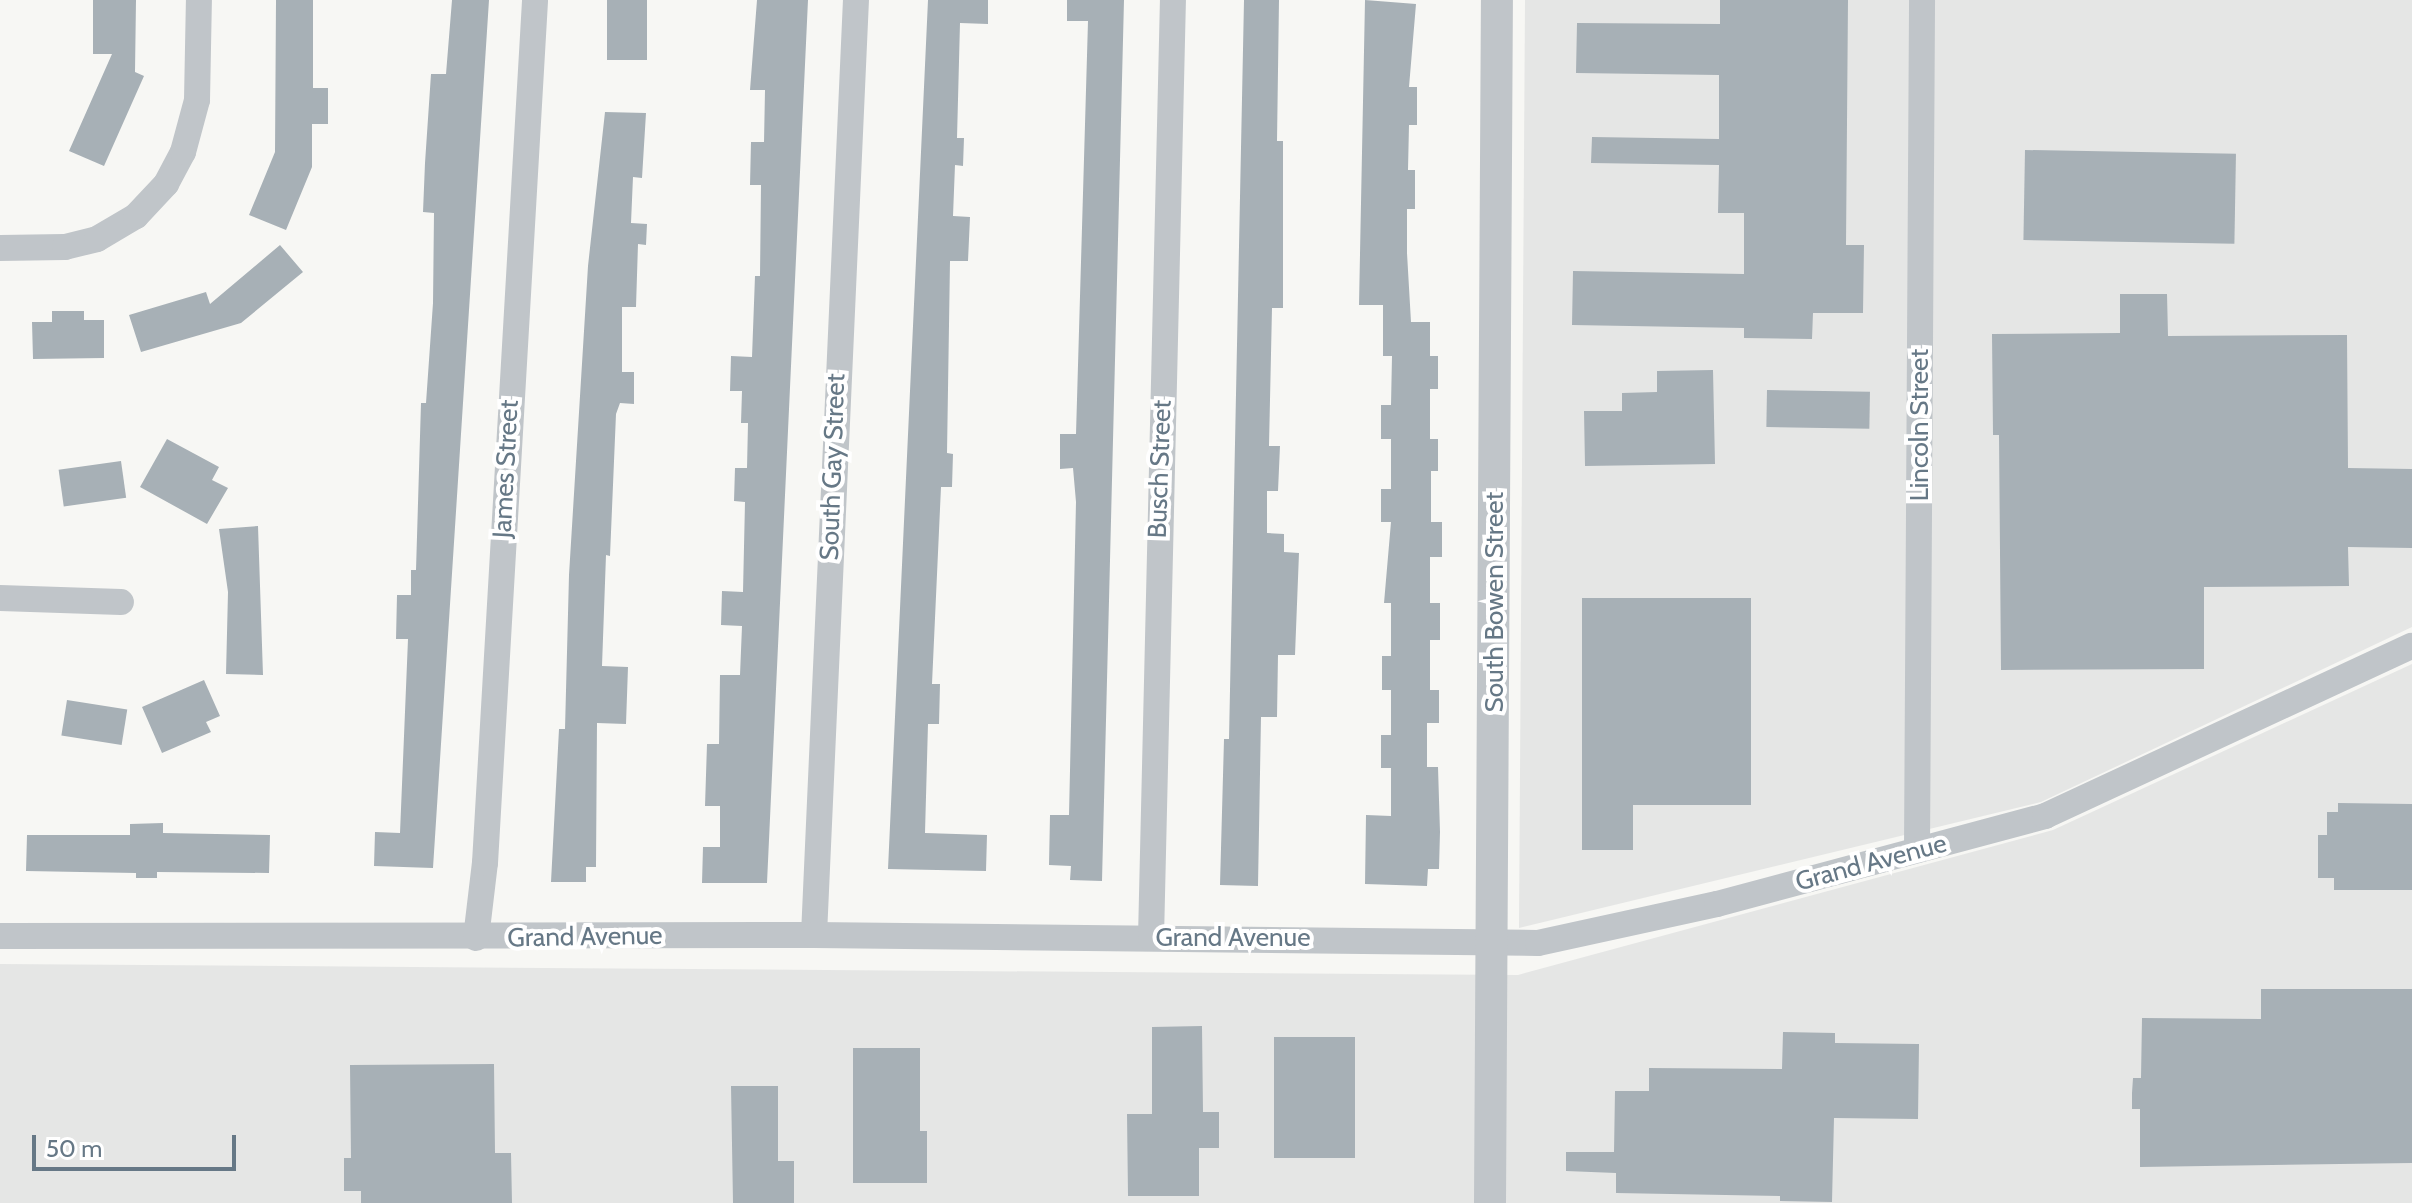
<!DOCTYPE html>
<html>
<head>
<meta charset="utf-8">
<style>
	body { margin:0 }
	#map { position:relative; width:2412px; height:1203px; overflow:hidden; background:#f7f7f4; font-family:Cabin,sans-serif }
	div>[style] { position:absolute }
	[style*='--x'] { left:calc(var(--x)*1px); top:calc(var(--y)*1px); width:calc(var(--w)*1px); rotate:calc(var(--a)*1deg) }
	.built>* { inset:0; background:#e5e6e5 }
	.building>* { inset:0; background:#a7b0b6; transform-origin:0 0 }
	.minor>* { height:26px; margin:-13px; padding:0 13px; transform-origin:13px; border-radius:13px; background:#c0c5c9 }
	.tertiary>* { height:32px; margin:-16px; padding:0 16px; transform-origin:16px; border-radius:16px; background:#c0c5c9 }
	span { translate:-50% -50%; white-space:nowrap; text-align:center; line-height:1.15; -webkit-text-stroke:8px #fff; paint-order:stroke }
	.street-label { font-size:26px; color:#667886 }
	.scale { position:absolute; left:32px; top:1135px; width:204px; height:36px; box-sizing:border-box; border:4px solid #667886; border-top:0; padding-left:10px; font-size:24px; line-height:28px; white-space:nowrap; color:#667886; -webkit-text-stroke:6px #fff; paint-order:stroke }
</style>
</head>
<body>
<div id="map">
	<div class="built">
		<i style="clip-path:polygon(1525px 0,2412px 0,2412px 627px,2041px 802px,1519px 928px)"></i>
		<i style="clip-path:polygon(2412px 664px,2412px 1203px,0 1203px,0 964px,1518px 975px,2053px 830px)"></i>
	</div>
	<div class="building">
		<i style="clip-path:polygon(93px 0,136px 0,135px 72px,144px 76px,104px 166px,69px 151px,112px 54px,93px 54px)"></i>
		<i style="clip-path:polygon(276px 0,313px 0,313px 88px,328px 88px,328px 124px,312px 124px,312px 167px,286px 230px,249px 215px,275px 152px)"></i>
		<i style="clip-path:polygon(452px 0,489px 0,433px 868px,374px 866px,375px 832px,400px 833px,408px 639px,396px 639px,397px 595px,411px 595px,411px 570px,416px 570px,421px 403px,426px 403px,433px 303px,434px 213px,423px 212px,425px 163px,431px 74px,446px 74px)"></i>
		<i style="left:607px;top:0;width:40px;height:60px"></i>
		<i style="clip-path:polygon(757px 0,808px 0,767px 883px,702px 883px,703px 847px,720px 847px,720px 806px,705px 806px,707px 744px,719px 744px,720px 675px,740px 675px,742px 626px,721px 625px,722px 591px,743px 592px,745px 502px,734px 501px,735px 468px,747px 468px,748px 423px,741px 423px,742px 391px,730px 391px,731px 356px,752px 357px,755px 276px,760px 276px,761px 185px,750px 185px,751px 142px,764px 142px,765px 90px,750px 90px)"></i>
		<i style="clip-path:polygon(928px 0,988px 0,988px 24px,960px 23px,957px 138px,964px 138px,963px 166px,955px 165px,953px 216px,970px 217px,968px 261px,950px 261px,947px 453px,953px 454px,952px 487px,941px 487px,932px 684px,940px 684px,939px 724px,928px 724px,925px 833px,987px 835px,986px 871px,888px 869px)"></i>
		<i style="clip-path:polygon(1067px 0,1124px 0,1102px 881px,1070px 880px,1071px 866px,1049px 865px,1050px 815px,1069px 815px,1076px 502px,1073px 468px,1060px 469px,1060px 434px,1076px 434px,1088px 21px,1067px 21px)"></i>
		<i style="clip-path:polygon(1244px 0,1279px 0,1277px 141px,1283px 141px,1283px 308px,1272px 308px,1269px 446px,1280px 446px,1278px 491px,1267px 491px,1267px 533px,1284px 534px,1284px 552px,1299px 553px,1295px 655px,1278px 655px,1277px 717px,1261px 717px,1258px 886px,1220px 885px,1224px 739px,1229px 739px)"></i>
		<i style="clip-path:polygon(1365px 0,1416px 4px,1409px 87px,1417px 87px,1417px 125px,1409px 125px,1408px 170px,1415px 170px,1415px 209px,1407px 209px,1407px 253px,1411px 322px,1430px 322px,1430px 356px,1438px 356px,1438px 389px,1430px 389px,1430px 439px,1438px 439px,1438px 471px,1431px 471px,1431px 522px,1442px 522px,1442px 557px,1430px 557px,1430px 603px,1440px 603px,1440px 640px,1430px 640px,1430px 690px,1439px 690px,1439px 723px,1427px 723px,1427px 767px,1438px 767px,1440px 832px,1439px 869px,1428px 869px,1427px 886px,1365px 884px,1366px 815px,1391px 816px,1391px 768px,1381px 768px,1381px 735px,1391px 735px,1391px 690px,1382px 690px,1382px 656px,1391px 656px,1391px 603px,1384px 603px,1391px 522px,1381px 522px,1381px 489px,1391px 489px,1391px 439px,1381px 439px,1381px 405px,1391px 405px,1392px 356px,1383px 356px,1383px 305px,1359px 305px)"></i>
		<i style="clip-path:polygon(1720px 0,1848px 0,1846px 245px,1864px 245px,1863px 313px,1813px 313px,1812px 339px,1744px 338px,1744px 328px,1572px 325px,1573px 271px,1744px 274px,1744px 213px,1718px 213px,1719px 165px,1591px 163px,1592px 137px,1719px 139px,1719px 75px,1576px 73px,1577px 23px,1720px 24px)"></i>
		<i style="clip-path:polygon(605px 112px,646px 113px,642px 178px,633px 177px,631px 223px,647px 224px,646px 245px,638px 244px,636px 307px,622px 307px,622px 372px,634px 372px,634px 404px,620px 403px,616px 414px,610px 556px,606px 555px,602px 666px,628px 667px,626px 724px,597px 723px,596px 867px,586px 867px,586px 882px,551px 882px,559px 729px,565px 729px,569px 575px,588px 266px)"></i>
		<i style="left:2025px;top:150px;width:211px;height:90px;rotate:1deg"></i>
		<i style="clip-path:polygon(280px 245px,303px 272px,241px 323px,141px 352px,129px 315px,206px 292px,210px 304px)"></i>
		<i style="clip-path:polygon(2120px 294px,2167px 294px,2168px 336px,2347px 335px,2348px 468px,2412px 469px,2412px 548px,2348px 547px,2349px 586px,2204px 587px,2204px 669px,2001px 670px,1999px 435px,1993px 435px,1992px 334px,2120px 333px)"></i>
		<i style="clip-path:polygon(52px 311px,84px 311px,84px 320px,104px 320px,104px 358px,33px 359px,32px 322px,52px 322px)"></i>
		<i style="clip-path:polygon(1713px 370px,1715px 464px,1585px 466px,1584px 411px,1622px 411px,1622px 393px,1657px 392px,1657px 371px)"></i>
		<i style="left:1767px;top:390px;width:103px;height:37px;rotate:1deg"></i>
		<i style="clip-path:polygon(167px 439px,219px 467px,212px 480px,228px 488px,207px 524px,140px 487px)"></i>
		<i style="left:121px;top:461px;width:37px;height:63px;rotate:82deg"></i>
		<i style="clip-path:polygon(258px 526px,263px 675px,226px 674px,228px 592px,219px 529px)"></i>
		<i style="clip-path:polygon(1582px 598px,1751px 598px,1751px 805px,1633px 805px,1633px 850px,1582px 850px)"></i>
		<i style="clip-path:polygon(204px 680px,220px 716px,206px 722px,211px 732px,162px 753px,142px 707px)"></i>
		<i style="left:67px;top:700px;width:61px;height:36px;rotate:9deg"></i>
		<i style="clip-path:polygon(2338px 803px,2412px 804px,2412px 890px,2334px 890px,2334px 878px,2318px 878px,2318px 835px,2327px 835px,2327px 812px,2338px 812px)"></i>
		<i style="clip-path:polygon(163px 823px,163px 833px,270px 835px,269px 873px,157px 872px,157px 878px,136px 878px,136px 873px,26px 871px,27px 835px,130px 835px,130px 824px)"></i>
		<i style="clip-path:polygon(2261px 989px,2412px 989px,2412px 1163px,2140px 1167px,2140px 1109px,2132px 1109px,2132px 1093px,2133px 1078px,2141px 1078px,2142px 1018px,2261px 1019px)"></i>
		<i style="clip-path:polygon(1202px 1026px,1203px 1112px,1219px 1112px,1219px 1148px,1199px 1148px,1199px 1196px,1128px 1196px,1127px 1114px,1152px 1114px,1152px 1027px)"></i>
		<i style="clip-path:polygon(1783px 1032px,1835px 1033px,1835px 1043px,1919px 1044px,1918px 1119px,1834px 1118px,1832px 1202px,1780px 1201px,1780px 1196px,1616px 1193px,1616px 1173px,1566px 1171px,1566px 1152px,1614px 1152px,1615px 1091px,1649px 1091px,1649px 1068px,1782px 1069px)"></i>
		<i style="left:1274px;top:1037px;width:81px;height:121px"></i>
		<i style="clip-path:polygon(853px 1048px,920px 1048px,920px 1131px,927px 1131px,927px 1183px,853px 1183px)"></i>
		<i style="clip-path:polygon(494px 1064px,495px 1153px,511px 1153px,512px 1203px,361px 1203px,361px 1191px,344px 1191px,344px 1158px,351px 1158px,350px 1065px)"></i>
		<i style="clip-path:polygon(731px 1086px,778px 1086px,778px 1161px,794px 1161px,794px 1203px,733px 1203px)"></i>
	</div>
	<div class="minor">
		<i style="--x:0;--y:248;--w:65;--a:-0.9"></i>
		<i style="--x:65;--y:247;--w:33;--a:-14"></i>
		<i style="--x:97;--y:239;--w:45;--a:-30.5"></i>
		<i style="--x:136;--y:216;--w:44;--a:-46.8"></i>
		<i style="--x:166;--y:184;--w:36;--a:-62"></i>
		<i style="--x:183;--y:152;--w:54;--a:-74.9"></i>
		<i style="--x:197;--y:100;--w:100;--a:-88.9"></i>
		<i style="--x:0;--y:598;--w:121;--a:1.9"></i>
		<i style="--x:1917;--y:850;--w:850;--a:-89.66"></i>
		<i style="--x:814;--y:935;--w:936;--a:-87.43"></i>
		<i style="--x:0;--y:936;--w:814;--a:-0.07"></i>
		<i style="--x:814;--y:935;--w:724;--a:0.63"></i>
		<i style="--x:1538;--y:943;--w:183;--a:-12.3"></i>
		<i style="--x:1717;--y:904;--w:340;--a:-15"></i>
		<i style="--x:2045;--y:816;--w:404;--a:-24.9"></i>
		<i style="--x:476;--y:938;--w:76;--a:-83.2"></i>
		<i style="--x:485;--y:863;--w:864;--a:-86.68"></i>
		<i style="--x:1151;--y:938;--w:938;--a:-88.66"></i>
	</div>
	<div class="tertiary">
		<i style="--x:1490;--y:1203;--w:1203;--a:-89.67"></i>
	</div>
	<div class="street-label">
		<span style="left:1920px;top:425px;rotate:-90deg">Lincoln Street</span>
		<span style="left:833px;top:467px;rotate:-88deg">South Gay Street</span>
		<span style="left:506px;top:469px;rotate:-87deg">James Street</span>
		<span style="left:1160px;top:469px;rotate:-88deg">Busch Street</span>
		<span style="left:1495px;top:602px;rotate:-90deg">South Bowen Street</span>
		<span style="left:1871px;top:863px;rotate:-15deg">Grand Avenue</span>
		<span style="left:585px;top:937px;rotate:-1deg">Grand Avenue</span>
		<span style="left:1233px;top:938px">Grand Avenue</span>
	</div>
	<div class="scale">50 m</div>
</div>
</body>
</html>
